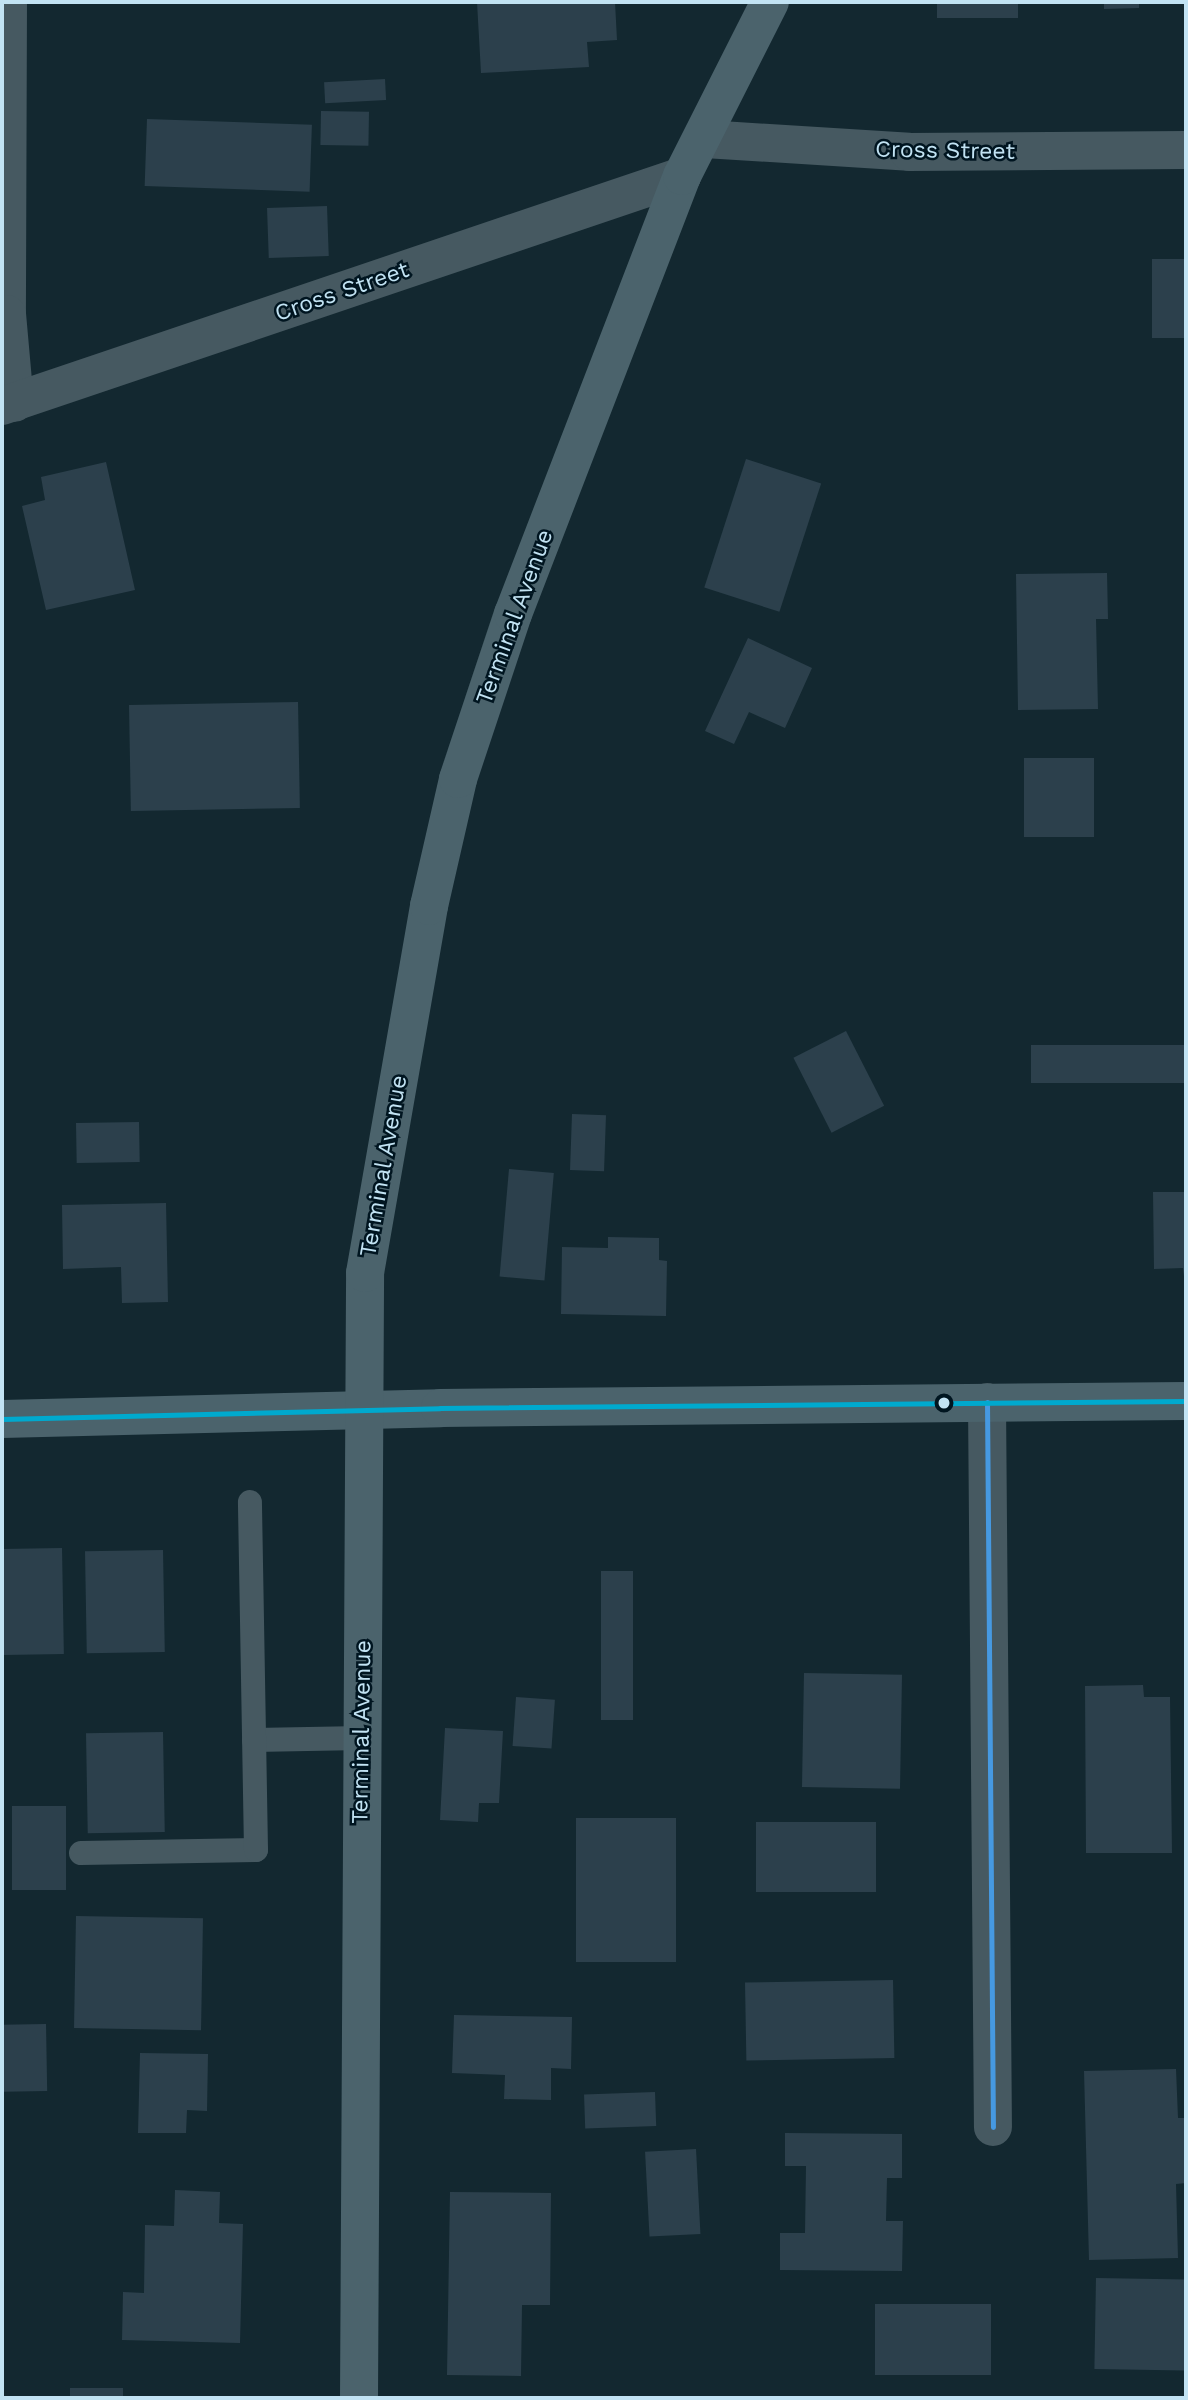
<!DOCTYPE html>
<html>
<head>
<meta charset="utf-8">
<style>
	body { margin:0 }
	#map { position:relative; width:1188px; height:2400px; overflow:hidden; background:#132830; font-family:"Work Sans",sans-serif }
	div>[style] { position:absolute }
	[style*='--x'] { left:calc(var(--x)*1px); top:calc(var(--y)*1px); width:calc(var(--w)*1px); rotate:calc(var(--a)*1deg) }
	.building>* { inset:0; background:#2c404c; transform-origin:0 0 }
	.lane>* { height:24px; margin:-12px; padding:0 12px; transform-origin:12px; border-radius:12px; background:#465961 }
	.street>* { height:38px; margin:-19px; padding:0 19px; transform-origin:19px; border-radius:19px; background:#465961 }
	.secondary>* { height:38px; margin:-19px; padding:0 19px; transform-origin:19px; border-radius:19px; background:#4b636c }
	.bus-1>* { height:5px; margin:-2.5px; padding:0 2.5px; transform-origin:2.5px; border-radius:2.5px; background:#4699e1 }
	.bus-2>* { height:5px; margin:-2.5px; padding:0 2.5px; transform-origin:2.5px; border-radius:2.5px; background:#00a9ce }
	.dots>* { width:19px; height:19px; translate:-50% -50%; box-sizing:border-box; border:4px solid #001520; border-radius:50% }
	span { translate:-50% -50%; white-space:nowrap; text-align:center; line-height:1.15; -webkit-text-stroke:5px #001520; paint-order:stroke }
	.street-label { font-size:23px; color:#c2e3f3 }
	.frame { position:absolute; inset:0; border:4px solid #c2e3f3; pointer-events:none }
</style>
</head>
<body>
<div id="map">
	<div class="building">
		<i style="clip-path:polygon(477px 2px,615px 2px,617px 40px,587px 42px,589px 67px,481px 73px)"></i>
		<i style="left:937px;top:2px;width:81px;height:16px"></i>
		<i style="clip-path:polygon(1104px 2px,1139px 2px,1139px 8px,1104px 9px)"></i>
		<i style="left:385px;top:79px;width:21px;height:61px;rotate:87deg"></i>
		<i style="left:321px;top:111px;width:48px;height:34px;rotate:1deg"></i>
		<i style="left:147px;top:119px;width:165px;height:67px;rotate:2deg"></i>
		<i style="left:327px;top:206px;width:50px;height:60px;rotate:88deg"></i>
		<i style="left:1186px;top:259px;width:79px;height:34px;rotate:90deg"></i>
		<i style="left:746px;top:459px;width:79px;height:135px;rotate:18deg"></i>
		<i style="clip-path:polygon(106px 462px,135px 590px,46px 610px,22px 506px,45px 500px,41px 477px)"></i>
		<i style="clip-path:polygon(1107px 573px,1108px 619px,1096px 619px,1098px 709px,1018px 710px,1016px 574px)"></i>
		<i style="clip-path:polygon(748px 638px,812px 668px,785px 728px,749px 712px,734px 744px,705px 731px)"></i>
		<i style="left:298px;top:702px;width:106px;height:169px;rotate:89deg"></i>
		<i style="left:1024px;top:758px;width:70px;height:79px"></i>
		<i style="left:846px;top:1031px;width:84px;height:59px;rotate:63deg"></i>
		<i style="left:1186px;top:1045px;width:38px;height:155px;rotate:90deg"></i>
		<i style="left:572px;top:1114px;width:34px;height:56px;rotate:2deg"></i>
		<i style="left:139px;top:1122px;width:40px;height:63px;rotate:89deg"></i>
		<i style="left:509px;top:1169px;width:45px;height:108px;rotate:5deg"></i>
		<i style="clip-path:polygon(1153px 1192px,1186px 1192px,1186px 1293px,1183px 1268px,1154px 1269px)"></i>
		<i style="clip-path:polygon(166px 1203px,168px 1302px,122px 1303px,121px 1267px,63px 1269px,62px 1205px)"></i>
		<i style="clip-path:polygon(608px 1237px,659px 1238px,659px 1260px,667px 1261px,666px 1316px,561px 1314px,562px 1247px,608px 1248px)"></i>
		<i style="left:62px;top:1548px;width:106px;height:60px;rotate:89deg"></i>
		<i style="left:163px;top:1550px;width:102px;height:78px;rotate:89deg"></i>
		<i style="left:601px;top:1571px;width:32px;height:149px"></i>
		<i style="left:804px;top:1673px;width:98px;height:114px;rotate:1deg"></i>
		<i style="clip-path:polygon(1143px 1685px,1144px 1697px,1170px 1697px,1172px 1853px,1086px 1853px,1085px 1686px)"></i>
		<i style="left:516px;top:1697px;width:39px;height:49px;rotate:4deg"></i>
		<i style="clip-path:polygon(445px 1728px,503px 1731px,499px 1803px,479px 1803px,478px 1822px,440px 1820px)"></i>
		<i style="left:163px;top:1732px;width:100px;height:77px;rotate:89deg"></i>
		<i style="left:12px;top:1806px;width:54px;height:84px"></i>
		<i style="left:576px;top:1818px;width:100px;height:144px"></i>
		<i style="left:756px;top:1822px;width:120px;height:70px"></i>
		<i style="left:76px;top:1916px;width:127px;height:112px;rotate:1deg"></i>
		<i style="left:893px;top:1980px;width:78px;height:148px;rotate:89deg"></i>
		<i style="clip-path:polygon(454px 2015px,572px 2017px,571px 2069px,551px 2068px,551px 2100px,504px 2099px,505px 2075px,452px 2073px)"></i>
		<i style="left:46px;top:2024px;width:67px;height:44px;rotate:89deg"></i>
		<i style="clip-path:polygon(140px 2053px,208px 2054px,207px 2111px,187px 2110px,186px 2133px,138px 2133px)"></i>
		<i style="clip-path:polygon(1176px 2069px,1178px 2118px,1186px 2118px,1186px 2183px,1176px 2184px,1178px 2258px,1089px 2260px,1084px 2071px)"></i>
		<i style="left:655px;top:2092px;width:34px;height:71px;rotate:88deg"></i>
		<i style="clip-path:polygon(785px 2133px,902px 2134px,902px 2178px,887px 2178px,886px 2221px,903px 2221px,902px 2271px,780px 2270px,780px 2233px,805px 2233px,806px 2166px,785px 2166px)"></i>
		<i style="left:696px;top:2149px;width:85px;height:51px;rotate:87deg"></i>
		<i style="clip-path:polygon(175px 2190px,220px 2192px,219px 2223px,243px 2224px,240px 2343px,122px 2340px,123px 2292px,144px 2293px,145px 2225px,174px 2226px)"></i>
		<i style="clip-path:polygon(450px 2192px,551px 2193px,550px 2305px,522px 2305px,521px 2376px,447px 2375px)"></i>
		<i style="left:1096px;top:2278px;width:90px;height:91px;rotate:1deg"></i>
		<i style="left:991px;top:2304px;width:71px;height:116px;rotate:90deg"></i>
		<i style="left:70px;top:2388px;width:53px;height:10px"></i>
	</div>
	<div class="lane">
		<i style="--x:254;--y:1740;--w:108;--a:-1.1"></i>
		<i style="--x:81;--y:1853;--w:175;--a:-1"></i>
		<i style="--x:256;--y:1850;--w:348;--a:-91"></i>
	</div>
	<div class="street">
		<i style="--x:8;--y:2;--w:312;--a:90.2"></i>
		<i style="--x:7;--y:314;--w:89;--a:84.9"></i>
		<i style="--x:705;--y:139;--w:204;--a:3.6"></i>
		<i style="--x:909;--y:152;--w:277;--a:-0.4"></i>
		<i style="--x:2;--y:406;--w:718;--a:-18.69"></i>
		<i style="--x:987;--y:1402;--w:725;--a:89.53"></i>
	</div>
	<div class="secondary">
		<i style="--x:2;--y:1419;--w:438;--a:-1.4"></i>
		<i style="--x:440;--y:1408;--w:746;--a:-0.54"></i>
		<i style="--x:359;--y:2398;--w:1125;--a:-89.69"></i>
		<i style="--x:365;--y:1273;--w:373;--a:-80.1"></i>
		<i style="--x:429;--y:906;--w:130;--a:-77.1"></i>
		<i style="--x:458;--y:779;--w:174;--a:-71.6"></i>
		<i style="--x:513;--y:614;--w:469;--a:-68.9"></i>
		<i style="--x:682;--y:176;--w:195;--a:-63.2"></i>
	</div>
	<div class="bus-1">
		<i style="--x:987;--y:1402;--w:725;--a:89.53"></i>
	</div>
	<div class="bus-2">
		<i style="--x:2;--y:1419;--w:438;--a:-1.4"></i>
		<i style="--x:440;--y:1408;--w:746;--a:-0.54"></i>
	</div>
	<div class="dots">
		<i style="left:944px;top:1403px;background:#c2e3f3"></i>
	</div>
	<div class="street-label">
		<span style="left:945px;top:151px;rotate:1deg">Cross Street</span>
		<span style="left:342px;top:292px;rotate:-19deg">Cross Street</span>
		<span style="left:515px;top:617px;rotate:-70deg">Terminal Avenue</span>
		<span style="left:384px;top:1166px;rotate:-80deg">Terminal Avenue</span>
		<span style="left:362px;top:1732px;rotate:-89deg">Terminal Avenue</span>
	</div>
	<div class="frame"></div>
</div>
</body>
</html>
